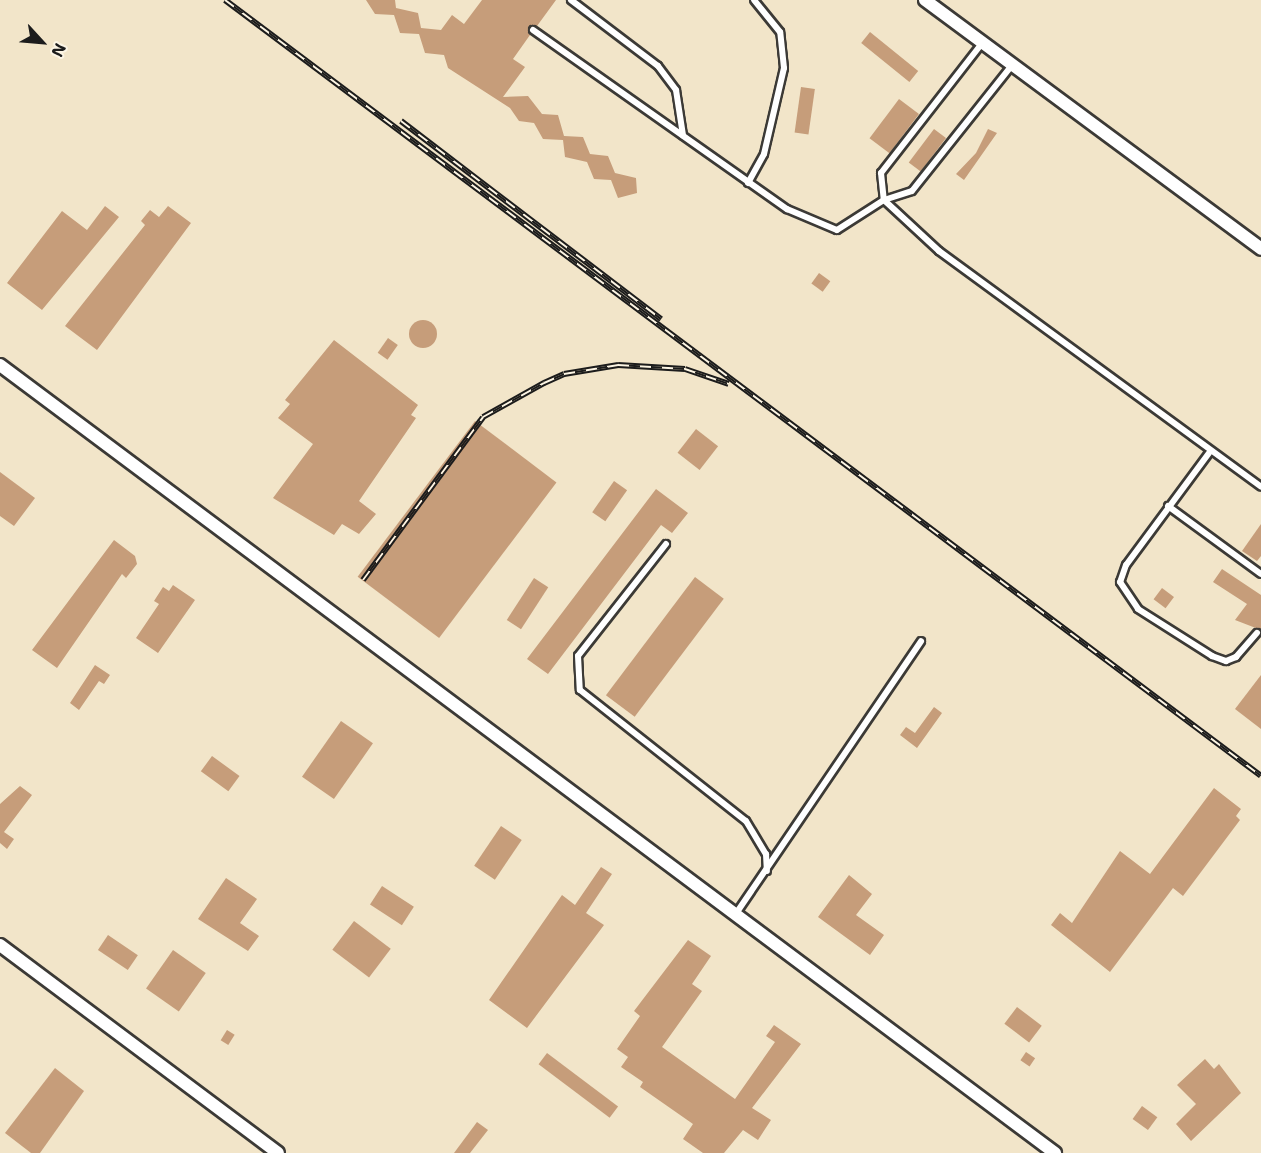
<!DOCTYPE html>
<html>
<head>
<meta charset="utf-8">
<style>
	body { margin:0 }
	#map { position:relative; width:1261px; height:1153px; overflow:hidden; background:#f2e5c9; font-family:"Shantell Sans",sans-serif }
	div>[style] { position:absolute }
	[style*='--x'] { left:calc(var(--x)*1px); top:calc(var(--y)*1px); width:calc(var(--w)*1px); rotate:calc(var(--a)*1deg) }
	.building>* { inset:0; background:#c69d7a; transform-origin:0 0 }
	.round { border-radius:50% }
	.roads { filter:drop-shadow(2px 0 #3c3a36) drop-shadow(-2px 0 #3c3a36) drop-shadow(0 2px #3c3a36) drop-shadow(0 -2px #3c3a36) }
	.service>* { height:6px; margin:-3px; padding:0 3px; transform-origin:3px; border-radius:3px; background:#fff }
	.minor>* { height:12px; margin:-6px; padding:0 6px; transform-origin:6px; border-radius:6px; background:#fff }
	.rail>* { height:6px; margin-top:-3px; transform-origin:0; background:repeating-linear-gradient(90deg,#fcf5e5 0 11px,#1c1c1c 0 22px); box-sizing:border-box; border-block:2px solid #1c1c1c }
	span { translate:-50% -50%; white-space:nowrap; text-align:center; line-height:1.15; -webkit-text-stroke:5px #fcf5e5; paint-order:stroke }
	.north { position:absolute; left:12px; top:12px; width:60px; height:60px; -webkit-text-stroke:4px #fcf5e5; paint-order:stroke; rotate:116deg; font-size:16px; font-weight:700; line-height:24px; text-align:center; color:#1c1c1c }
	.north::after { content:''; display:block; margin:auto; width:21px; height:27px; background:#1c1c1c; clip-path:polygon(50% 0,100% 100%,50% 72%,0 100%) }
</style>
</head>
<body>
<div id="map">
	<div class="building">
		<i style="clip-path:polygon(366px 0,395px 0,396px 8px,418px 13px,421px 28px,441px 30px,452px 15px,464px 24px,482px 0,556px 0,537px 26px,528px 27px,530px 35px,513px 59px,525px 67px,503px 97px,528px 96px,542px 114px,558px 115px,564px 136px,583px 137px,590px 154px,608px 156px,615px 173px,636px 178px,637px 193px,618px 198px,611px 180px,594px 179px,587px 162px,565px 157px,563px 140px,543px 139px,534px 123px,519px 121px,510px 108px,448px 68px,444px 55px,425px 53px,419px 34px,400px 33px,394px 15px,375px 14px)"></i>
		<i style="left:870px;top:32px;width:62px;height:14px;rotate:39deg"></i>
		<i style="left:801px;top:87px;width:14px;height:46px;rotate:8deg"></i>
		<i style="left:899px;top:99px;width:25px;height:49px;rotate:37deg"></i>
		<i style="left:934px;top:129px;width:15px;height:42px;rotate:37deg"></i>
		<i style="clip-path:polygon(988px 129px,997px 133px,964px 180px,956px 174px,976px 153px)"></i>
		<i style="clip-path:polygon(105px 206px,119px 217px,42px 310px,7px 283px,62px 211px,87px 230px)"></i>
		<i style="clip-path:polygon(168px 206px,191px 223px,97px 350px,65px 326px,145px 225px,141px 221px,150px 210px,159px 217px)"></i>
		<i style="left:819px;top:273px;width:14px;height:13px;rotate:36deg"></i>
		<i class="round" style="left:409px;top:320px;width:28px;height:28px"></i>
		<i style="left:388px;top:338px;width:12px;height:18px;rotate:35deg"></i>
		<i style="clip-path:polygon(334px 340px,418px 405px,411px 415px,416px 418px,359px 501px,376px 514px,359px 534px,342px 524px,334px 535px,273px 498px,313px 444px,278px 418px,290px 404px,285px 400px)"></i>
		<i style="left:475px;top:421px;width:102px;height:195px;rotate:37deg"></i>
		<i style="left:696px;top:429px;width:28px;height:30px;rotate:38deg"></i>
		<i style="clip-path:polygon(0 472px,35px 498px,14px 526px,0 516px)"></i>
		<i style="left:614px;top:481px;width:16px;height:38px;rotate:35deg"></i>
		<i style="clip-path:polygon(656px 489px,688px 513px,672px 533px,661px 525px,548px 674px,527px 659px)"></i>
		<i style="clip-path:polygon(1261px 524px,1261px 556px,1257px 561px,1242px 551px)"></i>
		<i style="clip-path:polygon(114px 540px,135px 556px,137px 564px,126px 578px,122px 574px,57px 668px,32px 650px)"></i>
		<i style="clip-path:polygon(1222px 569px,1261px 595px,1261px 630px,1235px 620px,1247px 604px,1213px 582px)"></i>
		<i style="left:695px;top:577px;width:36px;height:148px;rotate:37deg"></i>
		<i style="left:534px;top:578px;width:17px;height:50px;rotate:33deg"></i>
		<i style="clip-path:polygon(173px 585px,195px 600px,158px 653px,136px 638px,159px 604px,154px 601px,163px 587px,169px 591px)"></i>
		<i style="left:1162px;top:588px;width:15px;height:14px;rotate:37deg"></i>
		<i style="clip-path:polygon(95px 665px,110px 675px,104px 684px,99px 681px,79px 710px,70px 703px)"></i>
		<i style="clip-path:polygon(1261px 675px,1261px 729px,1235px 709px)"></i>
		<i style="clip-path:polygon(934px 707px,942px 713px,917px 748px,900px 735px,906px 727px,915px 733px)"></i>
		<i style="left:341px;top:721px;width:39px;height:68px;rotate:35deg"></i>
		<i style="left:212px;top:756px;width:34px;height:19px;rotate:36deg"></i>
		<i style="clip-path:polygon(20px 786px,32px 795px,4px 832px,14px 839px,7px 849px,0 843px,0 804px)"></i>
		<i style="clip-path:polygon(1214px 788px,1241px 809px,1236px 816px,1240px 820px,1183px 896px,1173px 888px,1110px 972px,1051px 925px,1060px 913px,1072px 923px,1120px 851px,1150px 874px)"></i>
		<i style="left:501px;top:826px;width:25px;height:48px;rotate:34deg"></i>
		<i style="clip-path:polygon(601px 867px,612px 874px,586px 913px,604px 925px,527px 1028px,489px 1000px,562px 895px,575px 905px)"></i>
		<i style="clip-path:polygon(849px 875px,872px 894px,856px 915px,884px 935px,870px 955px,818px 917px)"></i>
		<i style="clip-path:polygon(226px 878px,257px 899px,240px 923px,259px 936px,248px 951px,198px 919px)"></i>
		<i style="left:382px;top:886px;width:38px;height:22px;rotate:33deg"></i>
		<i style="left:354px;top:921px;width:46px;height:36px;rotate:37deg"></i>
		<i style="left:108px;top:935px;width:36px;height:18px;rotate:34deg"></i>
		<i style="clip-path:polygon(688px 940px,711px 956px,692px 984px,702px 991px,662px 1047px,735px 1099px,775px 1042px,766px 1036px,774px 1025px,801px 1044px,752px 1108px,771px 1120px,758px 1140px,743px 1130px,724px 1153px,703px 1153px,683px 1139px,693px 1124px,640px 1087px,643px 1082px,621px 1067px,628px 1057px,617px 1049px,640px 1016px,634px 1011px)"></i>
		<i style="left:173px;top:950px;width:40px;height:47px;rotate:35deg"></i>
		<i style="left:1017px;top:1007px;width:31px;height:21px;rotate:37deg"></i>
		<i style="left:227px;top:1030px;width:9px;height:12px;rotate:32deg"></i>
		<i style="left:1026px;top:1052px;width:11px;height:10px;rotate:34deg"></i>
		<i style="left:547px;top:1053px;width:89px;height:14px;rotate:37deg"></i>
		<i style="clip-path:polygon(1205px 1059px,1214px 1069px,1219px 1064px,1241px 1093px,1191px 1141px,1176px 1124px,1196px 1104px,1177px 1085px)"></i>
		<i style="clip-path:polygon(55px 1068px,84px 1091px,40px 1153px,31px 1153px,5px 1133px)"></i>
		<i style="left:1142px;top:1106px;width:19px;height:16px;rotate:36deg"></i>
		<i style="clip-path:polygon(477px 1122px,488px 1130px,470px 1153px,454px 1153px)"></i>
	</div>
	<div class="roads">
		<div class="service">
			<i style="--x:571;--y:0;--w:109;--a:37.2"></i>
			<i style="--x:658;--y:66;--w:30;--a:53"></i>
			<i style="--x:676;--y:90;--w:46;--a:81.2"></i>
			<i style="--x:533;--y:30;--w:311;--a:35.2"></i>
			<i style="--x:787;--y:209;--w:54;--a:22.8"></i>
			<i style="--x:837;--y:230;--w:56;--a:-32.6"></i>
			<i style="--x:884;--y:200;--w:29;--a:-18"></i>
			<i style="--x:912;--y:191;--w:162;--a:-51.5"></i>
			<i style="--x:983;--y:42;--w:166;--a:127.9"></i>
			<i style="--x:881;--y:173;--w:27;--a:84"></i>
			<i style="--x:884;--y:200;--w:75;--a:42.8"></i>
			<i style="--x:939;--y:251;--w:399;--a:36.2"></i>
			<i style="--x:748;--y:183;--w:33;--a:-61"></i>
			<i style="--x:764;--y:154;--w:88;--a:-76.9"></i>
			<i style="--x:784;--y:68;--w:36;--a:-96"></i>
			<i style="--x:780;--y:32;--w:41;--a:-129.1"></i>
			<i style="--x:1209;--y:453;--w:139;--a:126.5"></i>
			<i style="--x:1126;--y:565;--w:18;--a:109"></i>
			<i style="--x:1120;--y:582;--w:32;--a:56"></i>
			<i style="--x:1138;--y:609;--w:88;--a:32.4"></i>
			<i style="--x:1212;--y:656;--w:15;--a:20"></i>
			<i style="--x:1226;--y:661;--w:11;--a:-22"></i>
			<i style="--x:1236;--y:657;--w:32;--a:-49"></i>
			<i style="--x:1168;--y:506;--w:115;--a:36.2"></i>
			<i style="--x:666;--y:544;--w:142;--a:128.2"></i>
			<i style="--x:578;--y:656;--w:34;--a:87"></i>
			<i style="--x:580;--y:690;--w:211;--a:38.3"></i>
			<i style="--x:746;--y:821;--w:39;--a:59"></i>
			<i style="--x:766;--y:854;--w:17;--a:87"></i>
			<i style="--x:735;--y:915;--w:331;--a:-55.8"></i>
		</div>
		<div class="minor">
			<i style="--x:925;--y:0;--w:418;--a:36.5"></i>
			<i style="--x:0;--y:365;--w:1317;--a:36.76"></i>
			<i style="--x:0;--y:945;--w:347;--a:36.8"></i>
		</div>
	</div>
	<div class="rail">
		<i style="--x:225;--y:0;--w:1294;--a:36.83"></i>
		<i style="--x:401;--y:121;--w:327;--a:37.3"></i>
		<i style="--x:363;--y:580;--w:202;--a:-53.6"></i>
		<i style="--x:483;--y:417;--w:70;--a:-29.1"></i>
		<i style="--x:544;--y:383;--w:22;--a:-24"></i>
		<i style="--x:564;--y:374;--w:55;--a:-9.5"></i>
		<i style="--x:618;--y:365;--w:67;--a:3.4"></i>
		<i style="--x:685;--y:369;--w:46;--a:18.8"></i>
	</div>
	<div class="north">N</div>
</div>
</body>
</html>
